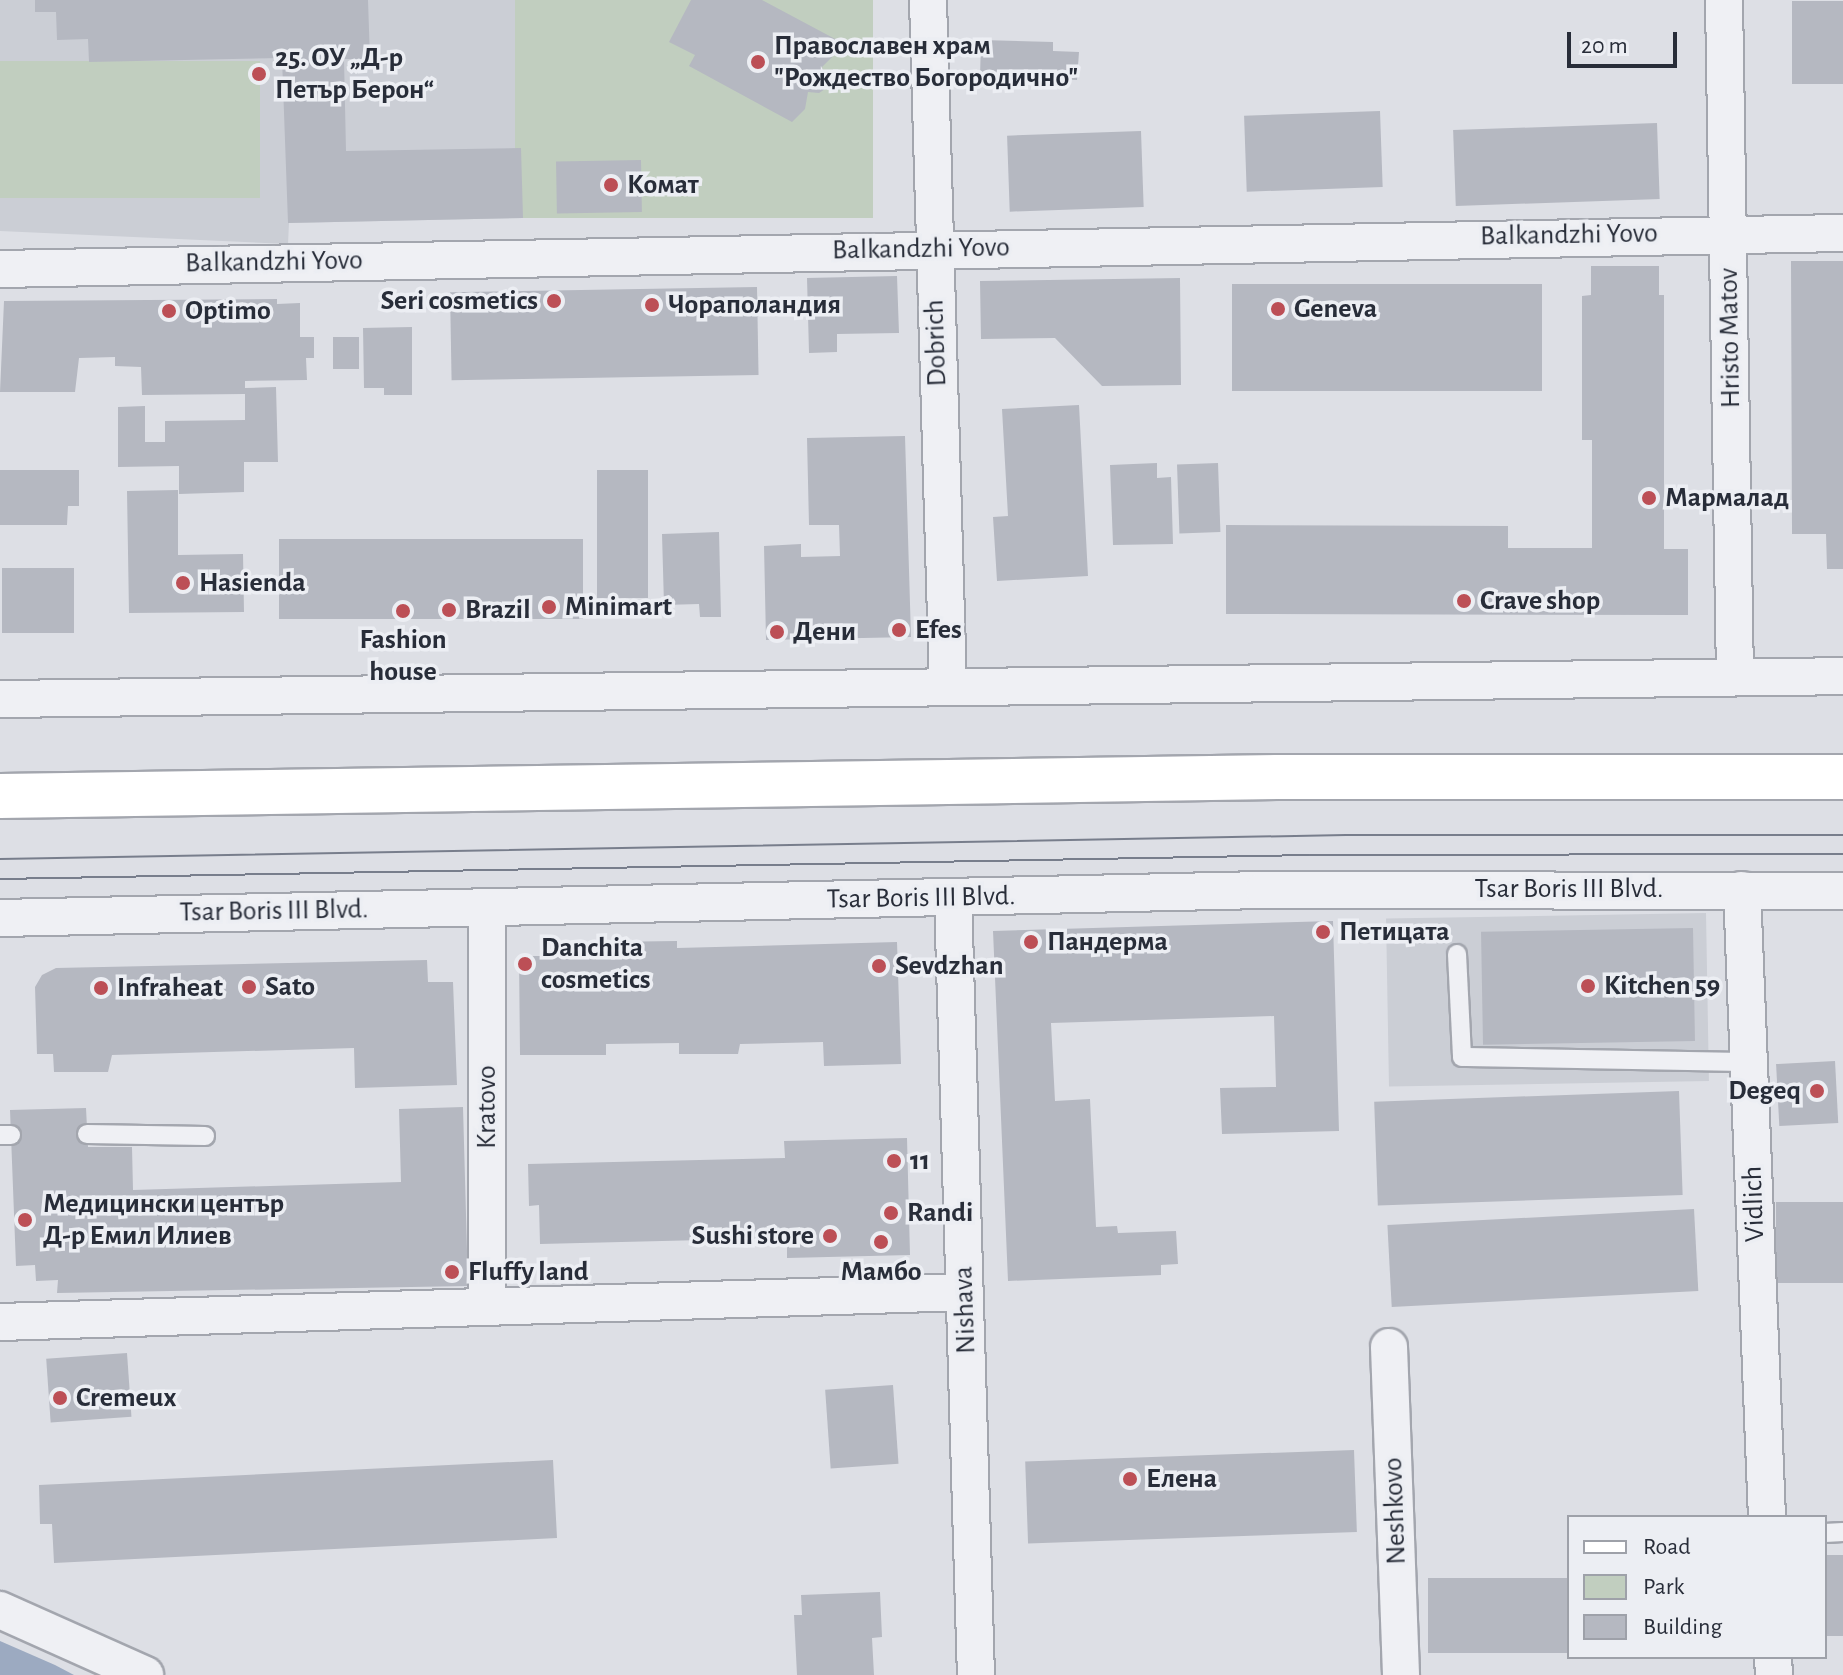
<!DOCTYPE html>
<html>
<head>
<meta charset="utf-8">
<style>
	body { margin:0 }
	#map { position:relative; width:1843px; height:1675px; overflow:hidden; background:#dddfe5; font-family:"Alegreya Sans",sans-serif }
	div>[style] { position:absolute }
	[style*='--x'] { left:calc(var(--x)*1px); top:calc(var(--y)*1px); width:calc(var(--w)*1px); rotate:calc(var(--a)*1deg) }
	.built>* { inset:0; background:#cbced5; transform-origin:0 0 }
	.green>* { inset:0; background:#c1cebf; transform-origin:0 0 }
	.water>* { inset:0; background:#9caac1 }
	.building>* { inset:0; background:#b5b8c1; transform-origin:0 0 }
	.roads { filter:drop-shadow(2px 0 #a3a6ae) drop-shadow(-2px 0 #a3a6ae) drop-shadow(0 2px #a3a6ae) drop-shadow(0 -2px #a3a6ae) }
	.lane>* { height:18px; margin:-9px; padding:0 9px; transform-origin:9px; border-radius:9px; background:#eff0f4 }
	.street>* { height:36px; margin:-18px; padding:0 18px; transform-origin:18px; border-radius:18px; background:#eff0f4 }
	.primary>* { height:44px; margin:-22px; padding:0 22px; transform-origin:22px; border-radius:22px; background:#fff }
	.tram>* { height:2px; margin:-1px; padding:0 1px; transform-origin:1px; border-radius:1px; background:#787e8c }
	.dots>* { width:22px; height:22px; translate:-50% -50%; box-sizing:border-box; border:4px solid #eceef3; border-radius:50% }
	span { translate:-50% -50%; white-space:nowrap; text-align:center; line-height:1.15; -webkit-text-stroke:7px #eceef3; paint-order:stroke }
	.poi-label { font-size:28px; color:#282d39; font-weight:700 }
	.left { translate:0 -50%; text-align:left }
	.right { translate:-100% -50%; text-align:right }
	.street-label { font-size:28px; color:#282d39 }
	.legend { position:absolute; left:1567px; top:1515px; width:260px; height:144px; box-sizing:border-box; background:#eceef3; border:2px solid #9ea1a9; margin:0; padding:10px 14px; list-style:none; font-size:24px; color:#282d39 }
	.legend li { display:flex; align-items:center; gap:16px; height:40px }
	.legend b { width:40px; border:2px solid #9ea1a9 }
	.scale { position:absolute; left:1567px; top:32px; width:110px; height:36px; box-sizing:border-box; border:4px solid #282d39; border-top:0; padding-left:10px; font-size:24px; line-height:28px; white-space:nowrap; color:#282d39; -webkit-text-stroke:6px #eceef3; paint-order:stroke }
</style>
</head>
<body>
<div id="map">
	<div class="built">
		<i style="clip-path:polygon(0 0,515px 0,523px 218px,289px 223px,288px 244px,0 231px)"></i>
		<i style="left:1706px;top:913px;width:168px;height:320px;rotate:89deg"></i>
	</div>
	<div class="green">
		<i style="left:515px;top:0;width:358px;height:218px"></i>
		<i style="left:260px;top:61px;width:137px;height:260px;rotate:90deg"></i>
	</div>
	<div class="water">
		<i style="clip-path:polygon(0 1641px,55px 1665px,74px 1675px,0 1675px)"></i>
	</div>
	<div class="building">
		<i style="clip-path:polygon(35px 0,368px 0,370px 59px,344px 59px,346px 151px,521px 148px,523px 218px,288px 223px,282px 58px,89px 62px,88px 39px,57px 40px,56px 12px,35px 12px)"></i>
		<i style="clip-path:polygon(691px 0,762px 0,837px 40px,834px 55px,822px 67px,828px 87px,819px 93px,808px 92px,805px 109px,792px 122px,689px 66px,695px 55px,669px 42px)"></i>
		<i style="left:1792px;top:1px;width:51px;height:83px"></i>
		<i style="clip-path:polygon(981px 40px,1053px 42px,1053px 51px,1079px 52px,1077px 80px,980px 77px)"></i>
		<i style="left:1380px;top:111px;width:76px;height:136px;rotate:88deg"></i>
		<i style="left:1657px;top:123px;width:76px;height:204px;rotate:88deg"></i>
		<i style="left:1141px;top:131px;width:76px;height:134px;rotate:88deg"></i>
		<i style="left:641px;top:160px;width:52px;height:85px;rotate:89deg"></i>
		<i style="clip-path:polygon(1791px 261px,1843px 261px,1843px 569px,1827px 569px,1826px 534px,1792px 534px)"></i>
		<i style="clip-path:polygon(1591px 266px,1659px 266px,1659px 295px,1664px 295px,1664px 549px,1688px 549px,1688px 615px,1226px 614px,1226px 525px,1508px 526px,1508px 548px,1592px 548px,1592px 440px,1582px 440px,1582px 296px,1591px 295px)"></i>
		<i style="clip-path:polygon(897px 276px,899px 333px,837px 334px,837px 352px,809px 353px,807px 278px)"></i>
		<i style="clip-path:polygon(1180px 278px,1181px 385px,1102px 386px,1055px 338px,981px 339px,980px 281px)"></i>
		<i style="left:1232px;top:284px;width:310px;height:107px"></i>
		<i style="left:757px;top:287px;width:88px;height:307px;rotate:89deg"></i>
		<i style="clip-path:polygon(277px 299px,277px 304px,300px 303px,300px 337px,314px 337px,314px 358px,306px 358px,307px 380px,245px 381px,245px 388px,276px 387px,278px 462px,244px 462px,244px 492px,179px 494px,179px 466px,118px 467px,118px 407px,145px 406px,145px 442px,165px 442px,165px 421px,245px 420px,245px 394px,142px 395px,141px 367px,115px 366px,115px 357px,79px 358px,75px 392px,0 392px,4px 301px)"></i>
		<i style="clip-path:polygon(412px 327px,412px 395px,384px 395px,384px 388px,364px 388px,363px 328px)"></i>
		<i style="left:359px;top:337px;width:32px;height:26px;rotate:90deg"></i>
		<i style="clip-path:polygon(1079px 405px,1088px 576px,997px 581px,993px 517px,1008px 516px,1002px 409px)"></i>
		<i style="clip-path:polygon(905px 436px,911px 637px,766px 640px,764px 546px,801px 544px,801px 557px,840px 556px,839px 525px,809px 525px,807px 438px)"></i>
		<i style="clip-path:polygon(1157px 463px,1157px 478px,1171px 477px,1173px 544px,1113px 545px,1110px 465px)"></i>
		<i style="left:1218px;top:463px;width:69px;height:41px;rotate:88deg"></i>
		<i style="clip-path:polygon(0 470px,79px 470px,79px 506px,68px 506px,67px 525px,0 525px)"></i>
		<i style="left:597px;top:470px;width:51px;height:128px"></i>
		<i style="clip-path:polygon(178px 490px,178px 555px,243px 554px,244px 612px,129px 613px,127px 491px)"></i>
		<i style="clip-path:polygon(719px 532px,721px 617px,700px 617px,699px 604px,664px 605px,662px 534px)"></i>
		<i style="left:279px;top:539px;width:304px;height:80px"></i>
		<i style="left:74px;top:568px;width:65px;height:72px;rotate:90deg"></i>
		<i style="clip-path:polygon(1333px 921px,1339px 1131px,1222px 1134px,1220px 1088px,1276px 1087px,1274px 1016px,1051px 1023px,1055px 1101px,1090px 1099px,1096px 1227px,1117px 1226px,1118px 1233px,1176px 1231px,1178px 1264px,1161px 1265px,1161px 1275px,1008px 1281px,993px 931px)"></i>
		<i style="left:1693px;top:928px;width:113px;height:212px;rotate:89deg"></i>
		<i style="clip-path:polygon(677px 941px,677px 948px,897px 942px,901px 1064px,824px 1066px,823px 1042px,740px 1044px,738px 1054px,679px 1054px,679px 1043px,606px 1044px,606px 1055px,520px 1055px,519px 956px,605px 956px,605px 942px)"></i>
		<i style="clip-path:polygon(427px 960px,428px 982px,453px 982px,457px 1085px,355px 1088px,354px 1048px,112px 1055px,108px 1072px,54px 1072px,53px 1054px,37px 1054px,35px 987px,42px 975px,56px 968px)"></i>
		<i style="left:1835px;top:1061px;width:62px;height:59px;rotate:87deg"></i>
		<i style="left:1679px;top:1091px;width:104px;height:305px;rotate:88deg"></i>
		<i style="clip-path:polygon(463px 1107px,468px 1286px,57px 1293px,58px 1280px,36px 1281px,35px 1265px,16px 1266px,10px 1110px,86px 1108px,88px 1147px,132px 1147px,133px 1190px,401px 1182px,399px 1109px)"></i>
		<i style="clip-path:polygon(907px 1138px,910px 1255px,787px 1258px,787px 1238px,540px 1244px,539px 1205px,529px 1206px,528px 1164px,785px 1158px,784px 1141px)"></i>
		<i style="left:1843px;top:1202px;width:81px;height:67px;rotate:90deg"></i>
		<i style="left:1694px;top:1209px;width:82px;height:307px;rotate:87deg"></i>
		<i style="left:127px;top:1353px;width:64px;height:81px;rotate:86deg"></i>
		<i style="left:893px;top:1385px;width:79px;height:68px;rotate:86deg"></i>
		<i style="left:1354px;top:1450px;width:82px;height:329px;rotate:88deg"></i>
		<i style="clip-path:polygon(553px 1460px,557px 1538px,54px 1563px,52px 1524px,40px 1524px,39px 1485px)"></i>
		<i style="left:1843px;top:1555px;width:81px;height:18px;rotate:90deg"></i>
		<i style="left:1569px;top:1578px;width:75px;height:141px;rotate:90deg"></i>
		<i style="clip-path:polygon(880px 1592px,882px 1637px,872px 1638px,874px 1675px,797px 1675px,794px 1615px,802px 1615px,801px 1595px)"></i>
	</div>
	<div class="roads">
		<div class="lane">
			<i style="--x:1457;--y:954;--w:103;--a:87.2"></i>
			<i style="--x:1462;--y:1057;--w:286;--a:1"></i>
			<i style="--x:87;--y:1134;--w:118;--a:1"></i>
			<i style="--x:0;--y:1135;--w:11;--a:0"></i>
			<i style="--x:1825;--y:1533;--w:18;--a:-3"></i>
		</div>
		<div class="street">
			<i style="--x:928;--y:0;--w:686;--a:88.33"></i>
			<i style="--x:1724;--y:0;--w:676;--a:89.07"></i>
			<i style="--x:0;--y:269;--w:1843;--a:-1.12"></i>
			<i style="--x:0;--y:699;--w:1843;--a:-0.71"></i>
			<i style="--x:1742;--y:890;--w:627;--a:87.72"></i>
			<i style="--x:953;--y:897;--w:778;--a:88.31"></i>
			<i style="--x:0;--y:918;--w:1264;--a:-1.27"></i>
			<i style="--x:1264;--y:890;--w:579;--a:0.1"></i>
			<i style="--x:487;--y:1307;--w:400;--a:-90"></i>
			<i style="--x:0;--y:1322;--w:964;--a:-1.78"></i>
			<i style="--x:1389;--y:1347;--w:328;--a:87.9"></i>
			<i style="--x:0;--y:1610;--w:159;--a:24.1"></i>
			<i style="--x:1773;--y:1657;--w:18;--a:87"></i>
		</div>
		<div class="primary">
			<i style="--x:0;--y:796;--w:1277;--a:-0.85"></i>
			<i style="--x:1277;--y:777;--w:566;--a:0"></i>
		</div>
	</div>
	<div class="tram">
		<i style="--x:0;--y:859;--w:1346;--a:-1.02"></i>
		<i style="--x:1346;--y:835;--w:497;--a:0"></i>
		<i style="--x:0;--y:879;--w:1310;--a:-1.05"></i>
		<i style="--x:1310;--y:855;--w:533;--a:-0.11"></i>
	</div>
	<div class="dots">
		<i style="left:758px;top:62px;background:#bc4f56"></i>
		<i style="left:259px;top:74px;background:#bc4f56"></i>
		<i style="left:611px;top:185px;background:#bc4f56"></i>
		<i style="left:554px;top:301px;background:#bc4f56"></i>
		<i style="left:652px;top:305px;background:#bc4f56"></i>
		<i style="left:1278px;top:309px;background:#bc4f56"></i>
		<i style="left:169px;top:311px;background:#bc4f56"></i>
		<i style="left:1649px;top:498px;background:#bc4f56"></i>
		<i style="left:183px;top:583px;background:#bc4f56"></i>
		<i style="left:1464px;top:601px;background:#bc4f56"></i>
		<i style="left:549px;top:607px;background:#bc4f56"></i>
		<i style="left:449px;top:610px;background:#bc4f56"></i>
		<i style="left:403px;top:611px;background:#bc4f56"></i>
		<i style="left:899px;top:630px;background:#bc4f56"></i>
		<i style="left:777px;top:632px;background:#bc4f56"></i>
		<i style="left:1323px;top:932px;background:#bc4f56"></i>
		<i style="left:1031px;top:942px;background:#bc4f56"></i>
		<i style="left:525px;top:964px;background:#bc4f56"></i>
		<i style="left:879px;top:966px;background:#bc4f56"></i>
		<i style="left:1588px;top:986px;background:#bc4f56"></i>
		<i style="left:249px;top:987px;background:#bc4f56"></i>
		<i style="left:101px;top:988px;background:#bc4f56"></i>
		<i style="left:1817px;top:1091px;background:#bc4f56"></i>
		<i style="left:894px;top:1161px;background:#bc4f56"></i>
		<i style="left:891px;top:1213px;background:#bc4f56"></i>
		<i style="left:25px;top:1220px;background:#bc4f56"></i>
		<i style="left:830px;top:1236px;background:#bc4f56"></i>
		<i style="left:881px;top:1242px;background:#bc4f56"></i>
		<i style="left:452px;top:1272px;background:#bc4f56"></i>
		<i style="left:60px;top:1398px;background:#bc4f56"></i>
		<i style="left:1130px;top:1479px;background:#bc4f56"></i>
	</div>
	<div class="poi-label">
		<span class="left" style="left:774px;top:62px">Православен храм<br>"Рождество Богородично"</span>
		<span class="left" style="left:275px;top:74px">25. ОУ „Д-р<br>Петър Берон“</span>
		<span class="left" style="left:627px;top:185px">Комат</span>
		<span class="right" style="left:538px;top:301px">Seri cosmetics</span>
		<span class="left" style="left:668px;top:305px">Чораполандия</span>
		<span class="left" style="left:1294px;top:309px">Geneva</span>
		<span class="left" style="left:185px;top:311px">Optimo</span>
		<span class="left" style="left:1665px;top:498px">Мармалад</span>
		<span class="left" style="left:199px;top:583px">Hasienda</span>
		<span class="left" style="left:1480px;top:601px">Crave shop</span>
		<span class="left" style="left:565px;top:607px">Minimart</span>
		<span class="left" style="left:465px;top:610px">Brazil</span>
		<span class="left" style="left:915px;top:630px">Efes</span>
		<span class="left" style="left:793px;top:632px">Дени</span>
		<span style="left:403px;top:656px">Fashion<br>house</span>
		<span class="left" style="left:1339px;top:932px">Петицата</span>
		<span class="left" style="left:1047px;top:942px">Пандерма</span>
		<span class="left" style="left:541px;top:964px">Danchita<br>cosmetics</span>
		<span class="left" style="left:895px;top:966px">Sevdzhan</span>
		<span class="left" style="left:1604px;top:986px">Kitchen 59</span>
		<span class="left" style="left:265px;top:987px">Sato</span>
		<span class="left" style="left:117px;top:988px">Infraheat</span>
		<span class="right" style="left:1801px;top:1091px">Degeq</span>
		<span class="left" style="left:910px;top:1161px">11</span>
		<span class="left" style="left:43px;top:1220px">Медицински център<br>Д-р Емил Илиев</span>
		<span class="left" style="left:907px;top:1213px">Randi</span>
		<span class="right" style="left:814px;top:1236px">Sushi store</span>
		<span class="left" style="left:468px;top:1272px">Fluffy land</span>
		<span style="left:881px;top:1272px">Мамбо</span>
		<span class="left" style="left:76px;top:1398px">Cremeux</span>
		<span class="left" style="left:1146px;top:1479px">Елена</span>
	</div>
	<div class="street-label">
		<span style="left:1569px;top:235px;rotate:-1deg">Balkandzhi Yovo</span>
		<span style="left:921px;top:249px;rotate:-1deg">Balkandzhi Yovo</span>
		<span style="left:274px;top:262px;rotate:-1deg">Balkandzhi Yovo</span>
		<span style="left:1730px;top:338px;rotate:-91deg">Hristo Matov</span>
		<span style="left:936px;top:343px;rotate:-92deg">Dobrich</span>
		<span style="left:1569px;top:889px">Tsar Boris III Blvd.</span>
		<span style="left:921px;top:898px;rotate:-1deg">Tsar Boris III Blvd.</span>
		<span style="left:274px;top:911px;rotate:-1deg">Tsar Boris III Blvd.</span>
		<span style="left:487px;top:1107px;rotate:-90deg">Kratovo</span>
		<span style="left:1754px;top:1204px;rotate:-92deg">Vidlich</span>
		<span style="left:965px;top:1310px;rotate:-92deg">Nishava</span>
		<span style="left:1395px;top:1511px;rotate:-92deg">Neshkovo</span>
	</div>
	<ul class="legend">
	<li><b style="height:10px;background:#fff"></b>Road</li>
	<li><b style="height:22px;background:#c1cebf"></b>Park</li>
	<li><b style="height:22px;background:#b5b8c1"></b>Building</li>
	</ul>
	<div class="scale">20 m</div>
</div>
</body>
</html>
